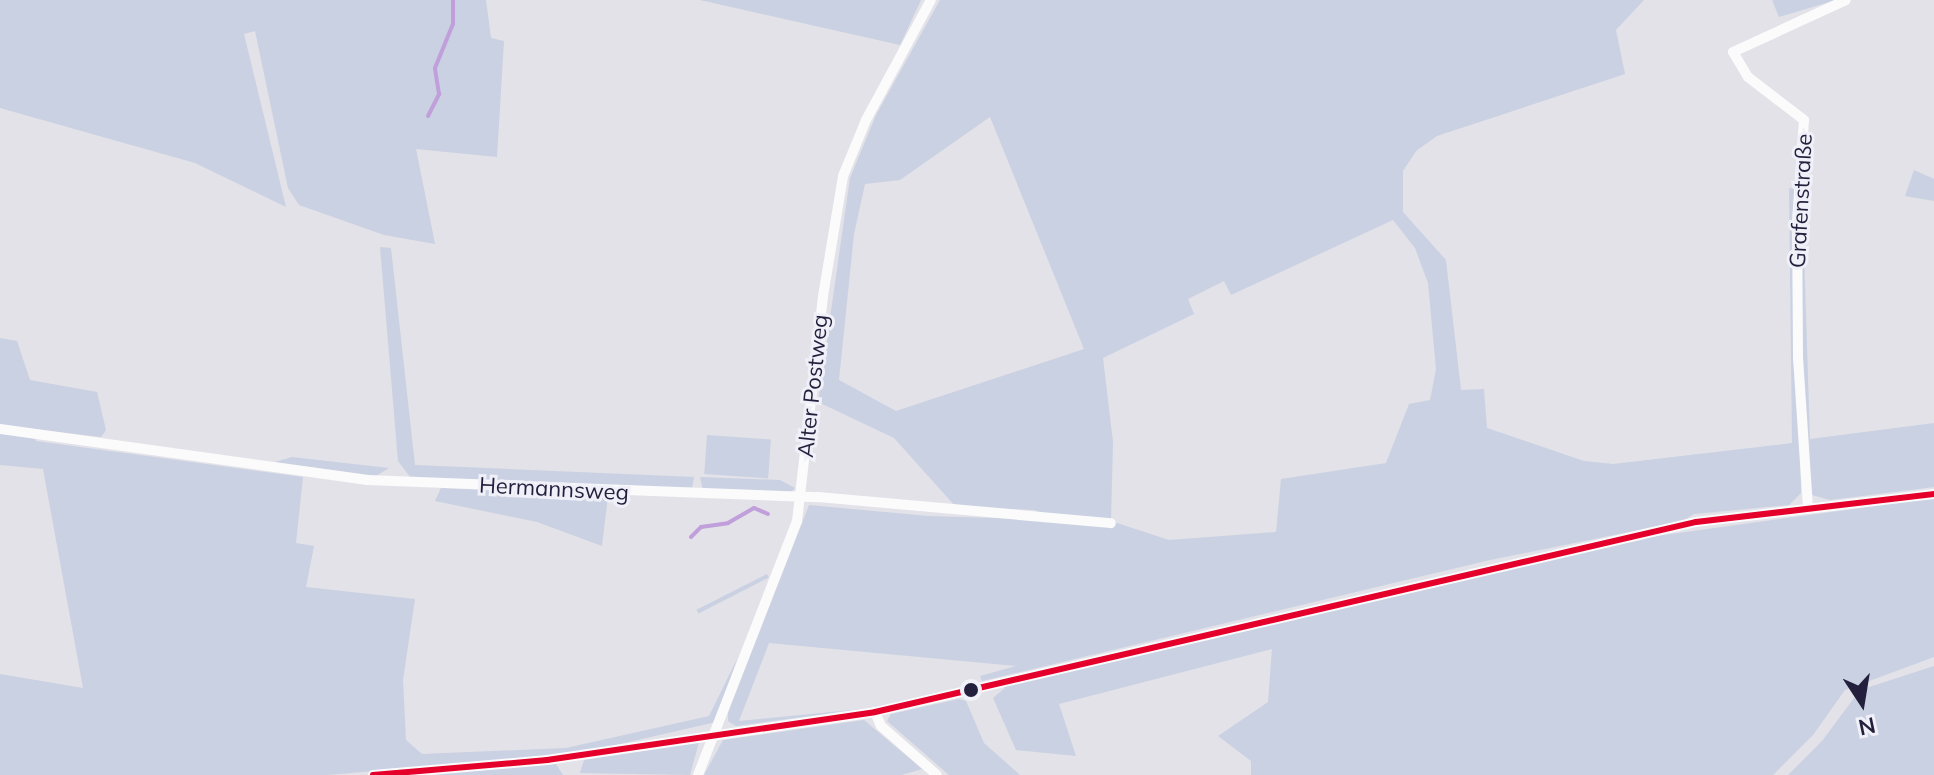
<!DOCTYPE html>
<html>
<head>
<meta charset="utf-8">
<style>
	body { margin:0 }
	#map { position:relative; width:1934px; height:775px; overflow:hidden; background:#e2e2e8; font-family:Mulish,sans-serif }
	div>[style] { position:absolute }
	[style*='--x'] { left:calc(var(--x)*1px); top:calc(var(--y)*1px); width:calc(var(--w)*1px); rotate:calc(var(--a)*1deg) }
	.green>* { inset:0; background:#cad1e2; transform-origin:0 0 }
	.stream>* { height:4px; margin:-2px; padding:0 2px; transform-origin:2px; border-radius:2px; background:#c09fdb }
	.minor>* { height:10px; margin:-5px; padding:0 5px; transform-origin:5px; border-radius:5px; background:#fbfbfc }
	.bus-1>* { height:6px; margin:-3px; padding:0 3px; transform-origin:3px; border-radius:3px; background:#e4002b }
	.dots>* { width:22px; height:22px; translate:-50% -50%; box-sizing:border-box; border:4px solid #eff0f8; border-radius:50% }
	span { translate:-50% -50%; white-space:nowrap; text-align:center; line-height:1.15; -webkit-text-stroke:6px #eff0f8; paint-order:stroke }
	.street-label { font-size:22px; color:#231f3c }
	.north { position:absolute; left:1822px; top:663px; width:80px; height:80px; -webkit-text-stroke:6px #eff0f8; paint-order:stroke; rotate:168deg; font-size:22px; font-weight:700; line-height:32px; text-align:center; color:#231f3c }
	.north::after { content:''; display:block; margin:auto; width:28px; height:36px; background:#231f3c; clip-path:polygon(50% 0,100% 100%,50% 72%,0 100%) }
</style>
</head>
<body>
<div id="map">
	<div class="green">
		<i style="clip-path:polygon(0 0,486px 0,491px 38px,504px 41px,497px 157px,416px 149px,435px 244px,384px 235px,299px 205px,288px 188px,255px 31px,244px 34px,286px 207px,195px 163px,0 108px)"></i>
		<i style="clip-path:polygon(700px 0,921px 0,900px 45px)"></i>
		<i style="clip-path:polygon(evenodd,940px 0,1644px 0,1616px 30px,1625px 74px,1437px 136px,1416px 151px,1403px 171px,1403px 212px,1446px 260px,1461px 390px,1484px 389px,1487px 428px,1584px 461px,1613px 464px,1792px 443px,1789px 188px,1795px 189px,1801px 493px,1789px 505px,1694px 514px,1683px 521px,1490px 560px,982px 681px,980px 676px,1016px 666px,769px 643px,739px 721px,862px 709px,736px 726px,728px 721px,728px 713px,809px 505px,928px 516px,1061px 520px,1034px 510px,955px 506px,894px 438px,818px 402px,850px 178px,876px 115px,940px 0,990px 117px,1084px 349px,896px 411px,839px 380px,854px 234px,865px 184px,900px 180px,990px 117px,940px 0,1393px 220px,1415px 248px,1428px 283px,1436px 369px,1430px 400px,1409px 404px,1386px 463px,1281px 479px,1276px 532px,1169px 540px,1111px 521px,1113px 442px,1103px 358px,1194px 314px,1188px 299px,1224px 281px,1231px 295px,1393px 220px)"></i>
		<i style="clip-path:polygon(1772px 0,1836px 0,1779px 17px)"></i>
		<i style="clip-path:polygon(1914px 170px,1934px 179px,1934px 201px,1905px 196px)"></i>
		<i style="clip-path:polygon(1802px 190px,1810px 439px,1934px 423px,1934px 487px,1830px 500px,1812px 495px,1800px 366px)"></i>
		<i style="clip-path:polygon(380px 247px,391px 248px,415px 465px,694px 477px,692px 488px,411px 478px,398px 461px)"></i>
		<i style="clip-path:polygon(0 338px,17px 341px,30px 380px,97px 392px,106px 430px,101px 437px,33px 429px,36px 441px,303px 477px,296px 543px,314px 546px,306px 587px,415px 599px,403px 680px,406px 740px,422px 754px,566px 748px,709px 716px,737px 659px,716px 722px,581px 753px,328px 775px,0 775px,0 674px,83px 688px,43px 469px,0 465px)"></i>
		<i style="left:707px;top:435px;width:64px;height:39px;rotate:4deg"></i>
		<i style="clip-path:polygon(292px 457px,389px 468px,376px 476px,275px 462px)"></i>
		<i style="clip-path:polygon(700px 477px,780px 480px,795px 488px,791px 492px,703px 490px)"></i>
		<i style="clip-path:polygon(441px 488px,608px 496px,602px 546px,537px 522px,435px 501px)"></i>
		<i style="clip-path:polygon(1934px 498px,1934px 657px,1845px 690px,1813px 735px,1773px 775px,1251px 775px,1251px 761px,1218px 736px,1268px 702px,1272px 649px,1059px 704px,1076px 756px,1016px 750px,993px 698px,1005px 688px,1002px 685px,1642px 538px)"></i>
		<i style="left:767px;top:574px;width:4px;height:79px;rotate:63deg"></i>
		<i style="clip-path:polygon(1934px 666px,1934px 775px,1788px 775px,1822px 741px,1860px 690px)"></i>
		<i style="clip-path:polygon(959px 699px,966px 701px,984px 743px,1020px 775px,949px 775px,887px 721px,891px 714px)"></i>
		<i style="clip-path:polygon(864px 720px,922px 769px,902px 775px,704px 775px,723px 740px)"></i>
		<i style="clip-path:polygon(699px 742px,690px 775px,580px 773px,584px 760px)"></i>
		<i style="clip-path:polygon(556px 764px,563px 775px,436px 775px,437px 773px)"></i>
	</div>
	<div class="stream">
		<i style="--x:428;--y:116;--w:25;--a:-63"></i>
		<i style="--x:439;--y:94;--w:26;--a:-99"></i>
		<i style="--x:435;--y:68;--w:48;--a:-67.8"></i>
		<i style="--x:453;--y:24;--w:24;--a:-90"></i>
		<i style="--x:691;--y:537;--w:14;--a:-45"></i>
		<i style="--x:701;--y:527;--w:27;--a:-8"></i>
		<i style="--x:728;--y:523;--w:30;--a:-30"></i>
		<i style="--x:754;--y:508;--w:15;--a:23"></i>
	</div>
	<div class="minor">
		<i style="--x:0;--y:429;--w:371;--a:7.9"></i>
		<i style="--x:367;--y:480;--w:451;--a:2.2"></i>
		<i style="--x:818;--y:497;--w:294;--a:5.1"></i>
		<i style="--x:1808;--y:508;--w:152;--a:-93.8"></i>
		<i style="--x:1798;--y:356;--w:134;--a:-90.4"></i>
		<i style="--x:1797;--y:222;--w:102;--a:-86.1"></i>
		<i style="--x:1804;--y:120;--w:71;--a:-142.5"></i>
		<i style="--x:1748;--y:77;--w:29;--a:-121"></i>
		<i style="--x:1733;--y:52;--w:124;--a:-24.7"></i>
		<i style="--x:875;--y:712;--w:15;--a:67"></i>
		<i style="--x:881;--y:726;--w:74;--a:41.2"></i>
		<i style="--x:373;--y:775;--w:175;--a:-4.9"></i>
		<i style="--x:547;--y:760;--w:331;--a:-8.3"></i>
		<i style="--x:875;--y:712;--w:843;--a:-13.03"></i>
		<i style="--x:1696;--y:522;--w:240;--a:-6.7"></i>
		<i style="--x:698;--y:775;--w:273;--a:-68.7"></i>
		<i style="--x:797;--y:521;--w:226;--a:-83.4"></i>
		<i style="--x:823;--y:296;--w:122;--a:-80.5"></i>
		<i style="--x:843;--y:176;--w:61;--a:-67.7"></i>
		<i style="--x:866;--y:120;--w:136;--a:-61.6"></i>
	</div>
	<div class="bus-1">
		<i style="--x:373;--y:775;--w:175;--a:-4.9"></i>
		<i style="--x:547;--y:760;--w:331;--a:-8.3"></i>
		<i style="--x:875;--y:712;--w:843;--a:-13.03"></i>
		<i style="--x:1696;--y:522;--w:240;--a:-6.7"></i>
	</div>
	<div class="dots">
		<i style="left:971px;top:690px;background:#231f3c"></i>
	</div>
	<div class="street-label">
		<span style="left:1801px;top:201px;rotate:-87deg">Grafenstraße</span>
		<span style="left:813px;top:386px;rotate:-84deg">Alter Postweg</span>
		<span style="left:554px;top:489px;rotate:3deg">Hermannsweg</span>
	</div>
	<div class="north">N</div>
</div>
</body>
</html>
